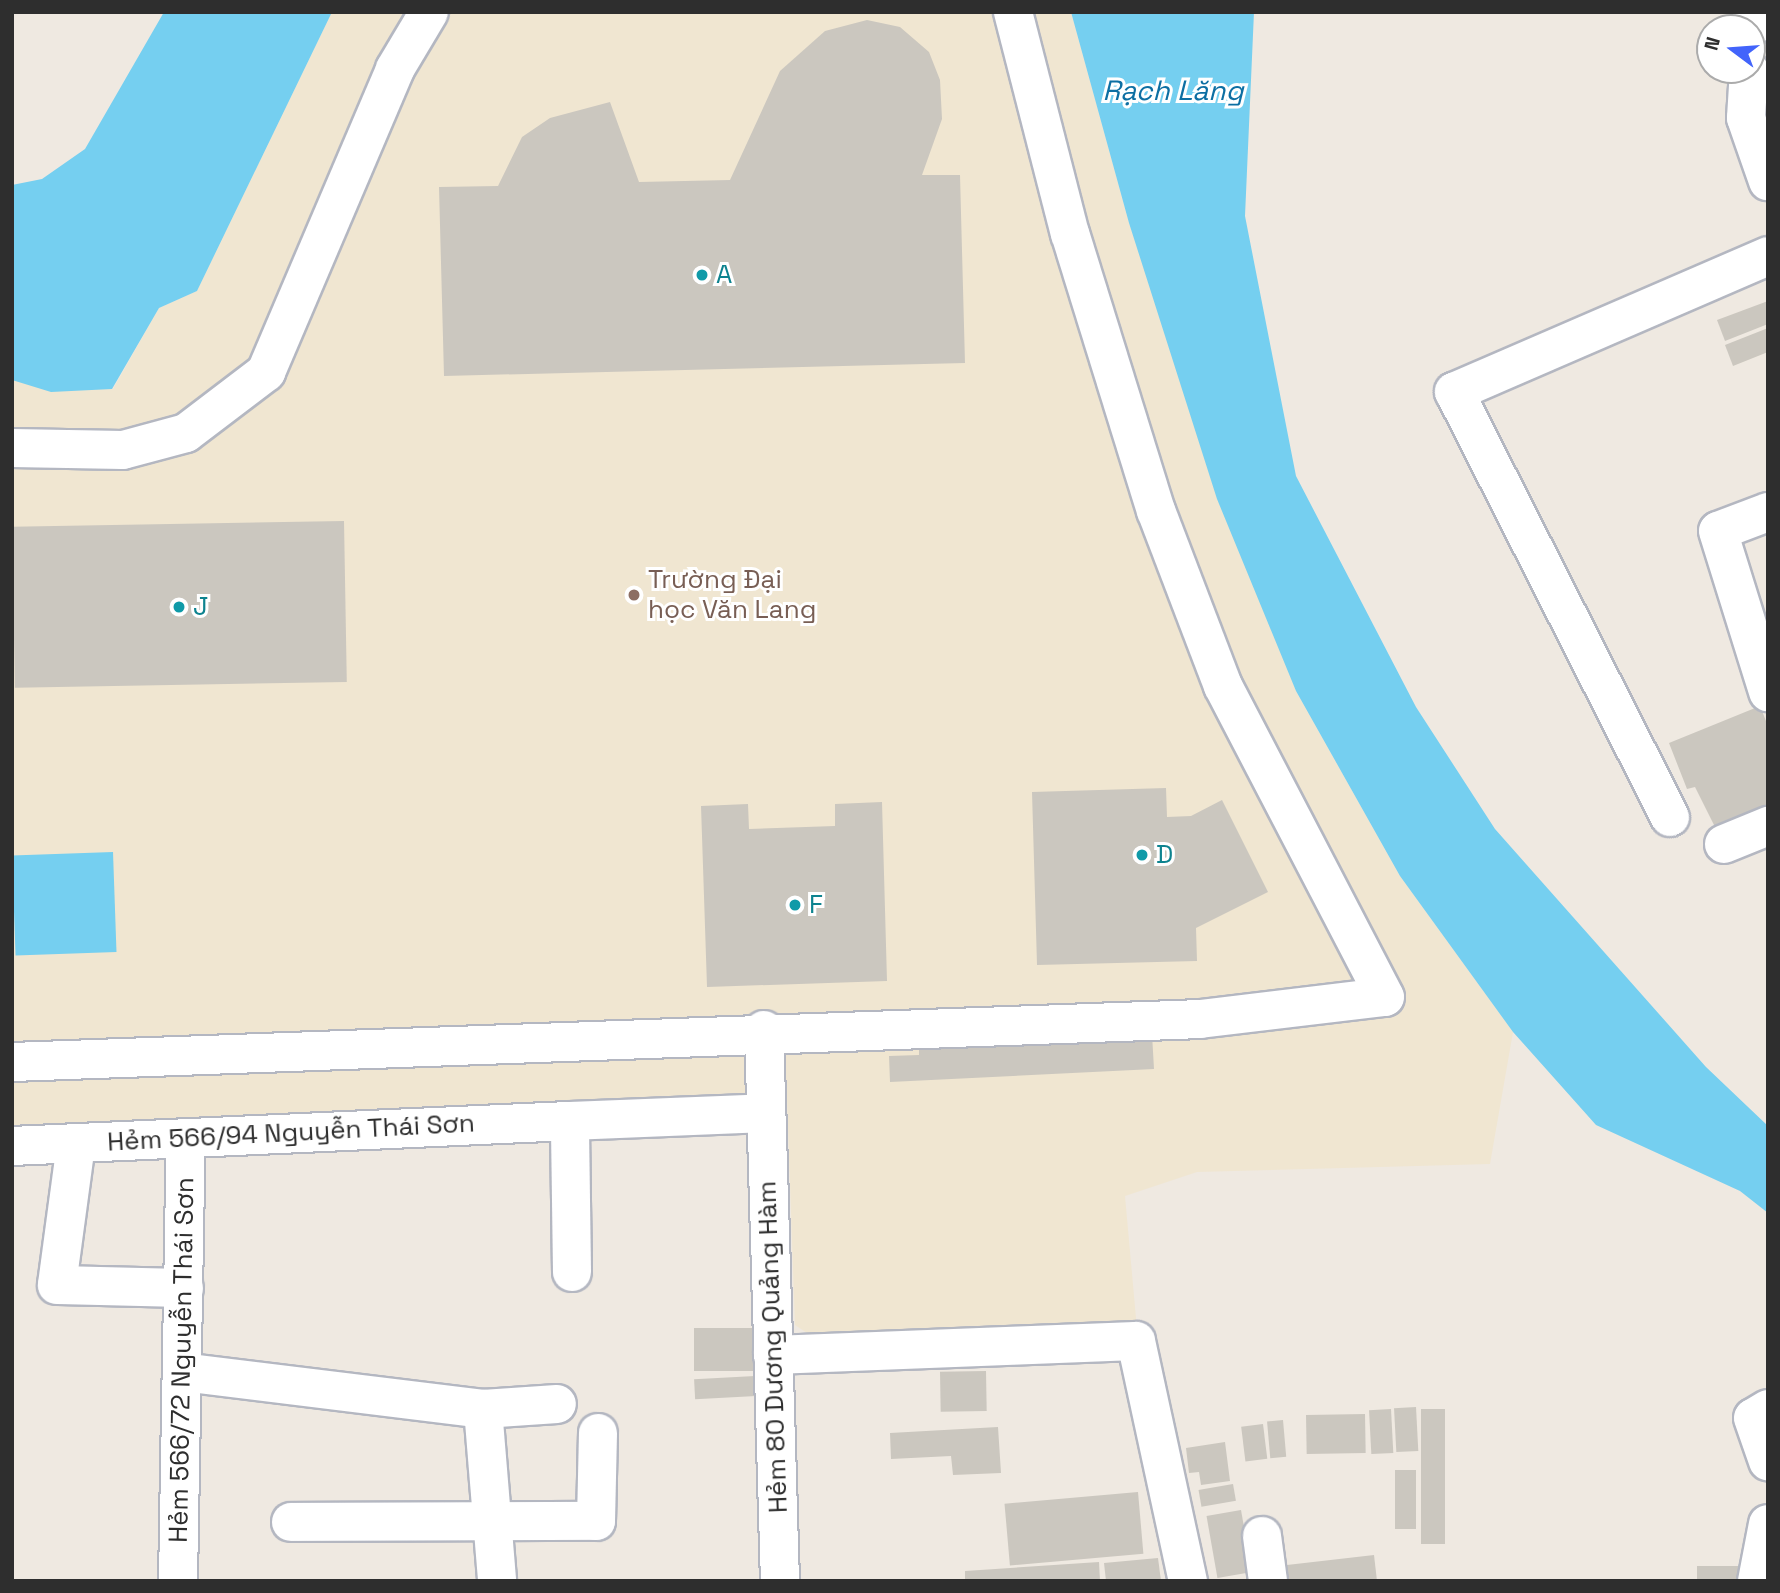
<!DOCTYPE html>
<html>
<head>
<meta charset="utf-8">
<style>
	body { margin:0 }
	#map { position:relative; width:1780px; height:1593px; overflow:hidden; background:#efe9e1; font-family:"Space Grotesk",sans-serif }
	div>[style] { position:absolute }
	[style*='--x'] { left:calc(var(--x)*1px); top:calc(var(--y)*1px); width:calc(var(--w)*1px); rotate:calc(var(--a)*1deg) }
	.education>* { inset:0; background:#f0e6d1 }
	.water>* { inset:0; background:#75cff0; transform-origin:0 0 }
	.building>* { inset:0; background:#cbc7bf; transform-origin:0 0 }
	.roads { filter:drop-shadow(2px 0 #b4b7c1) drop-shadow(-2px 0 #b4b7c1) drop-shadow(0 2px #b4b7c1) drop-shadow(0 -2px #b4b7c1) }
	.minor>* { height:38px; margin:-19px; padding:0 19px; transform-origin:19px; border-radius:19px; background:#fff }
	.dots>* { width:19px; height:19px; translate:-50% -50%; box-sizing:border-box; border:4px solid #fff; border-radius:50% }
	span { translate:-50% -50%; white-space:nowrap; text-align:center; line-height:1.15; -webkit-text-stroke:6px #fff; paint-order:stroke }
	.culture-label { font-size:26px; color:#0d838f }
	.left { translate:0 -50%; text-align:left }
	.education-label { font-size:26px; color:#785e54 }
	.street-label { font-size:26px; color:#2e2e2e }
	.water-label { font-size:28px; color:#0d6fa3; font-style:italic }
	.frame { position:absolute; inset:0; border:14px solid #2e2e2e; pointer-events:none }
	.north { position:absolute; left:1696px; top:14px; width:70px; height:70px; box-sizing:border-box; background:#fff; border:2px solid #ababab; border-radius:50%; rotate:286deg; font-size:19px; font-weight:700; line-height:28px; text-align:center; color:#2e2e2e }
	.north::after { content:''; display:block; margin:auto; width:24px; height:32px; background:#4264fb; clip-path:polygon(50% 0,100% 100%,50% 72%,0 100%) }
</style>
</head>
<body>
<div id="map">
	<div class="education">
		<i style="clip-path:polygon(332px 12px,1071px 12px,1129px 223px,1296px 691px,1400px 876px,1513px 1032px,1490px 1164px,1197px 1172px,1125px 1196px,1137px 1329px,822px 1343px,795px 1325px,787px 1099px,12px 1131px,12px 380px,113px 389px,159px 308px,197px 291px)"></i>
	</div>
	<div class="water">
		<i style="clip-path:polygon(164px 12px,332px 12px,197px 291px,159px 308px,112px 389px,51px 392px,12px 380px,12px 185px,42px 179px,85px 149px)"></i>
		<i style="clip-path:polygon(1071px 12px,1254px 12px,1245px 216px,1296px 476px,1416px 707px,1495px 829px,1706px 1067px,1768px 1126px,1768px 1213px,1740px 1191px,1596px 1125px,1513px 1032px,1400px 876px,1296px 691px,1217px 499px,1129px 223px)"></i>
		<i style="left:113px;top:852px;width:100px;height:101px;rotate:88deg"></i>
	</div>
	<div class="building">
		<i style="clip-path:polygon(867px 20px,900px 27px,929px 52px,940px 80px,942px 119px,922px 175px,960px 175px,965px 363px,444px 376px,439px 187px,498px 186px,522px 137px,550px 118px,610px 102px,639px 182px,730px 180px,780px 71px,825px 31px)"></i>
		<i style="clip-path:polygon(1768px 301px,1768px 324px,1725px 341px,1717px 320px)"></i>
		<i style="clip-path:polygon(1768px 328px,1768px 352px,1733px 366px,1725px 345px)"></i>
		<i style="left:344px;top:521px;width:161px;height:332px;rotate:89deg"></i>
		<i style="clip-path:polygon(1760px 706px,1768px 726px,1768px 810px,1717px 831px,1695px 787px,1687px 789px,1669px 743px)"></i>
		<i style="clip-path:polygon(1166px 788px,1167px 817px,1191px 816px,1222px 800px,1268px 892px,1196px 928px,1197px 961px,1037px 965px,1032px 792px)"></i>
		<i style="clip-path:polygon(882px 802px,887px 981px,707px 987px,701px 806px,748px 804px,749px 829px,835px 826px,835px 804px)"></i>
		<i style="clip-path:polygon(1152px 1034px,1154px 1069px,890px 1082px,889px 1056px,919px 1055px,919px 1046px)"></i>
		<i style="left:758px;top:1328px;width:43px;height:64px;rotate:90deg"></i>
		<i style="left:986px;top:1371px;width:40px;height:46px;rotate:89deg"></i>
		<i style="left:755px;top:1376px;width:20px;height:61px;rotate:87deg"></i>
		<i style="left:1416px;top:1407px;width:44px;height:22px;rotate:87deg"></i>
		<i style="left:1391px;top:1409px;width:44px;height:22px;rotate:87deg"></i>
		<i style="left:1421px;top:1409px;width:24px;height:135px"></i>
		<i style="left:1365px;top:1414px;width:39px;height:59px;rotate:89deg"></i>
		<i style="left:1283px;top:1420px;width:37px;height:16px;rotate:85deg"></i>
		<i style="left:1263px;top:1424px;width:35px;height:22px;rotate:83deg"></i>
		<i style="clip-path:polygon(998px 1427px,1001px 1473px,953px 1475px,951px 1456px,891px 1459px,890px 1433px)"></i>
		<i style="clip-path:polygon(1225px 1442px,1230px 1481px,1201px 1485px,1199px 1472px,1189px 1473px,1186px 1448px)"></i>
		<i style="left:1395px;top:1470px;width:21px;height:59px"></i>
		<i style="left:1233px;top:1484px;width:17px;height:35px;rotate:80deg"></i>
		<i style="left:1138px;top:1492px;width:62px;height:134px;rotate:85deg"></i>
		<i style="left:1241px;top:1510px;width:63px;height:35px;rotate:80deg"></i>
		<i style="clip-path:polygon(1374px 1555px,1377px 1581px,1289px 1581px,1287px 1565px)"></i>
		<i style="clip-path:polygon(1158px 1558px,1161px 1581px,1106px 1581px,1104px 1563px)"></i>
		<i style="clip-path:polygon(1099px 1562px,1100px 1581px,965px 1581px,965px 1571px)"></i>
		<i style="left:1738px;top:1566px;width:15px;height:41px;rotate:90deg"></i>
	</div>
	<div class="roads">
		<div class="minor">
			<i style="--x:1751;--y:28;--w:16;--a:-86"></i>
			<i style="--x:1749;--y:70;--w:48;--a:93.6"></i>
			<i style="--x:1746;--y:118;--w:67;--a:70.8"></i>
			<i style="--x:12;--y:448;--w:111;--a:1"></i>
			<i style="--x:123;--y:450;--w:65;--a:-15.1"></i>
			<i style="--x:186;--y:433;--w:101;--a:-37.3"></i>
			<i style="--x:266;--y:372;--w:329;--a:-66.9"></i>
			<i style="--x:395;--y:69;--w:66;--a:-59.2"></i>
			<i style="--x:1768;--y:512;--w:53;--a:159.2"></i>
			<i style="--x:1718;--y:531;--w:169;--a:72.7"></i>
			<i style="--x:1670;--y:817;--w:477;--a:-116.9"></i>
			<i style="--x:1454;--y:392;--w:342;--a:-23.4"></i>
			<i style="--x:1724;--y:844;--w:48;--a:-22.2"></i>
			<i style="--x:764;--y:1030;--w:551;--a:88.34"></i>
			<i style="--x:12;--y:1062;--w:1189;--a:-2.07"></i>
			<i style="--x:1200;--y:1019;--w:186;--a:-6.8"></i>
			<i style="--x:1385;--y:997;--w:351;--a:-117.5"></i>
			<i style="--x:1223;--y:686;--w:187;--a:-110.9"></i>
			<i style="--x:1156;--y:511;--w:290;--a:-107.2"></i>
			<i style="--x:1070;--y:234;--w:229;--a:-104.4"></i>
			<i style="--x:76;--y:1144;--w:142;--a:97.7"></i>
			<i style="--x:57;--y:1285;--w:127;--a:1.4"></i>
			<i style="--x:12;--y:1146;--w:559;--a:-2.57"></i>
			<i style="--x:572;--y:1272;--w:151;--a:-90.8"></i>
			<i style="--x:570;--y:1121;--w:196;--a:-2.3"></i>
			<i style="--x:773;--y:1355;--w:363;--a:-2.2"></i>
			<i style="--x:1136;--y:1341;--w:246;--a:77.8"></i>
			<i style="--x:182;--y:1372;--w:303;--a:7"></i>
			<i style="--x:483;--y:1409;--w:74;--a:-3.9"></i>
			<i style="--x:483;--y:1409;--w:173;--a:85.3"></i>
			<i style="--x:1768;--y:1409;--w:17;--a:149"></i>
			<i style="--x:1753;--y:1418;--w:46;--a:70.8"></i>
			<i style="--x:291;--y:1522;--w:305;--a:-0.2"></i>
			<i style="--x:596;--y:1521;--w:88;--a:-88.7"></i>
			<i style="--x:1262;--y:1536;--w:45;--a:82.4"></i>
			<i style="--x:178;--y:1581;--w:442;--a:-89"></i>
			<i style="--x:1757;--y:1581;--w:58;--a:-79.1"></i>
		</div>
	</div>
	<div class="dots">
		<i style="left:702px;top:275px;background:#0f9aa8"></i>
		<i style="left:634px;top:595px;background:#8d6e63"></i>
		<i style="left:179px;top:607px;background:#0f9aa8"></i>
		<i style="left:1142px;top:855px;background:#0f9aa8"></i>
		<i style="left:795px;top:905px;background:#0f9aa8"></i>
	</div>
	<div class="culture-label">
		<span class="left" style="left:716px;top:275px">A</span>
		<span class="left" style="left:193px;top:607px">J</span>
		<span class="left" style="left:1156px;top:855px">D</span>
		<span class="left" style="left:809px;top:905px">F</span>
	</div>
	<div class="education-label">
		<span class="left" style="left:648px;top:595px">Trường Đại<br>học Văn Lang</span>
	</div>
	<div class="street-label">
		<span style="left:291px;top:1133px;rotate:-3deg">Hẻm 566/94 Nguyễn Thái Sơn</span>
		<span style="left:773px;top:1347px;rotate:-92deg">Hẻm 80 Dương Quảng Hàm</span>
		<span style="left:182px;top:1360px;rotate:-89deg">Hẻm 566/72 Nguyễn Thái Sơn</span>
	</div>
	<div class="water-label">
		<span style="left:1173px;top:90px">Rạch Lăng</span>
	</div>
	<div class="frame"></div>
	<div class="north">N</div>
</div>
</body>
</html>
